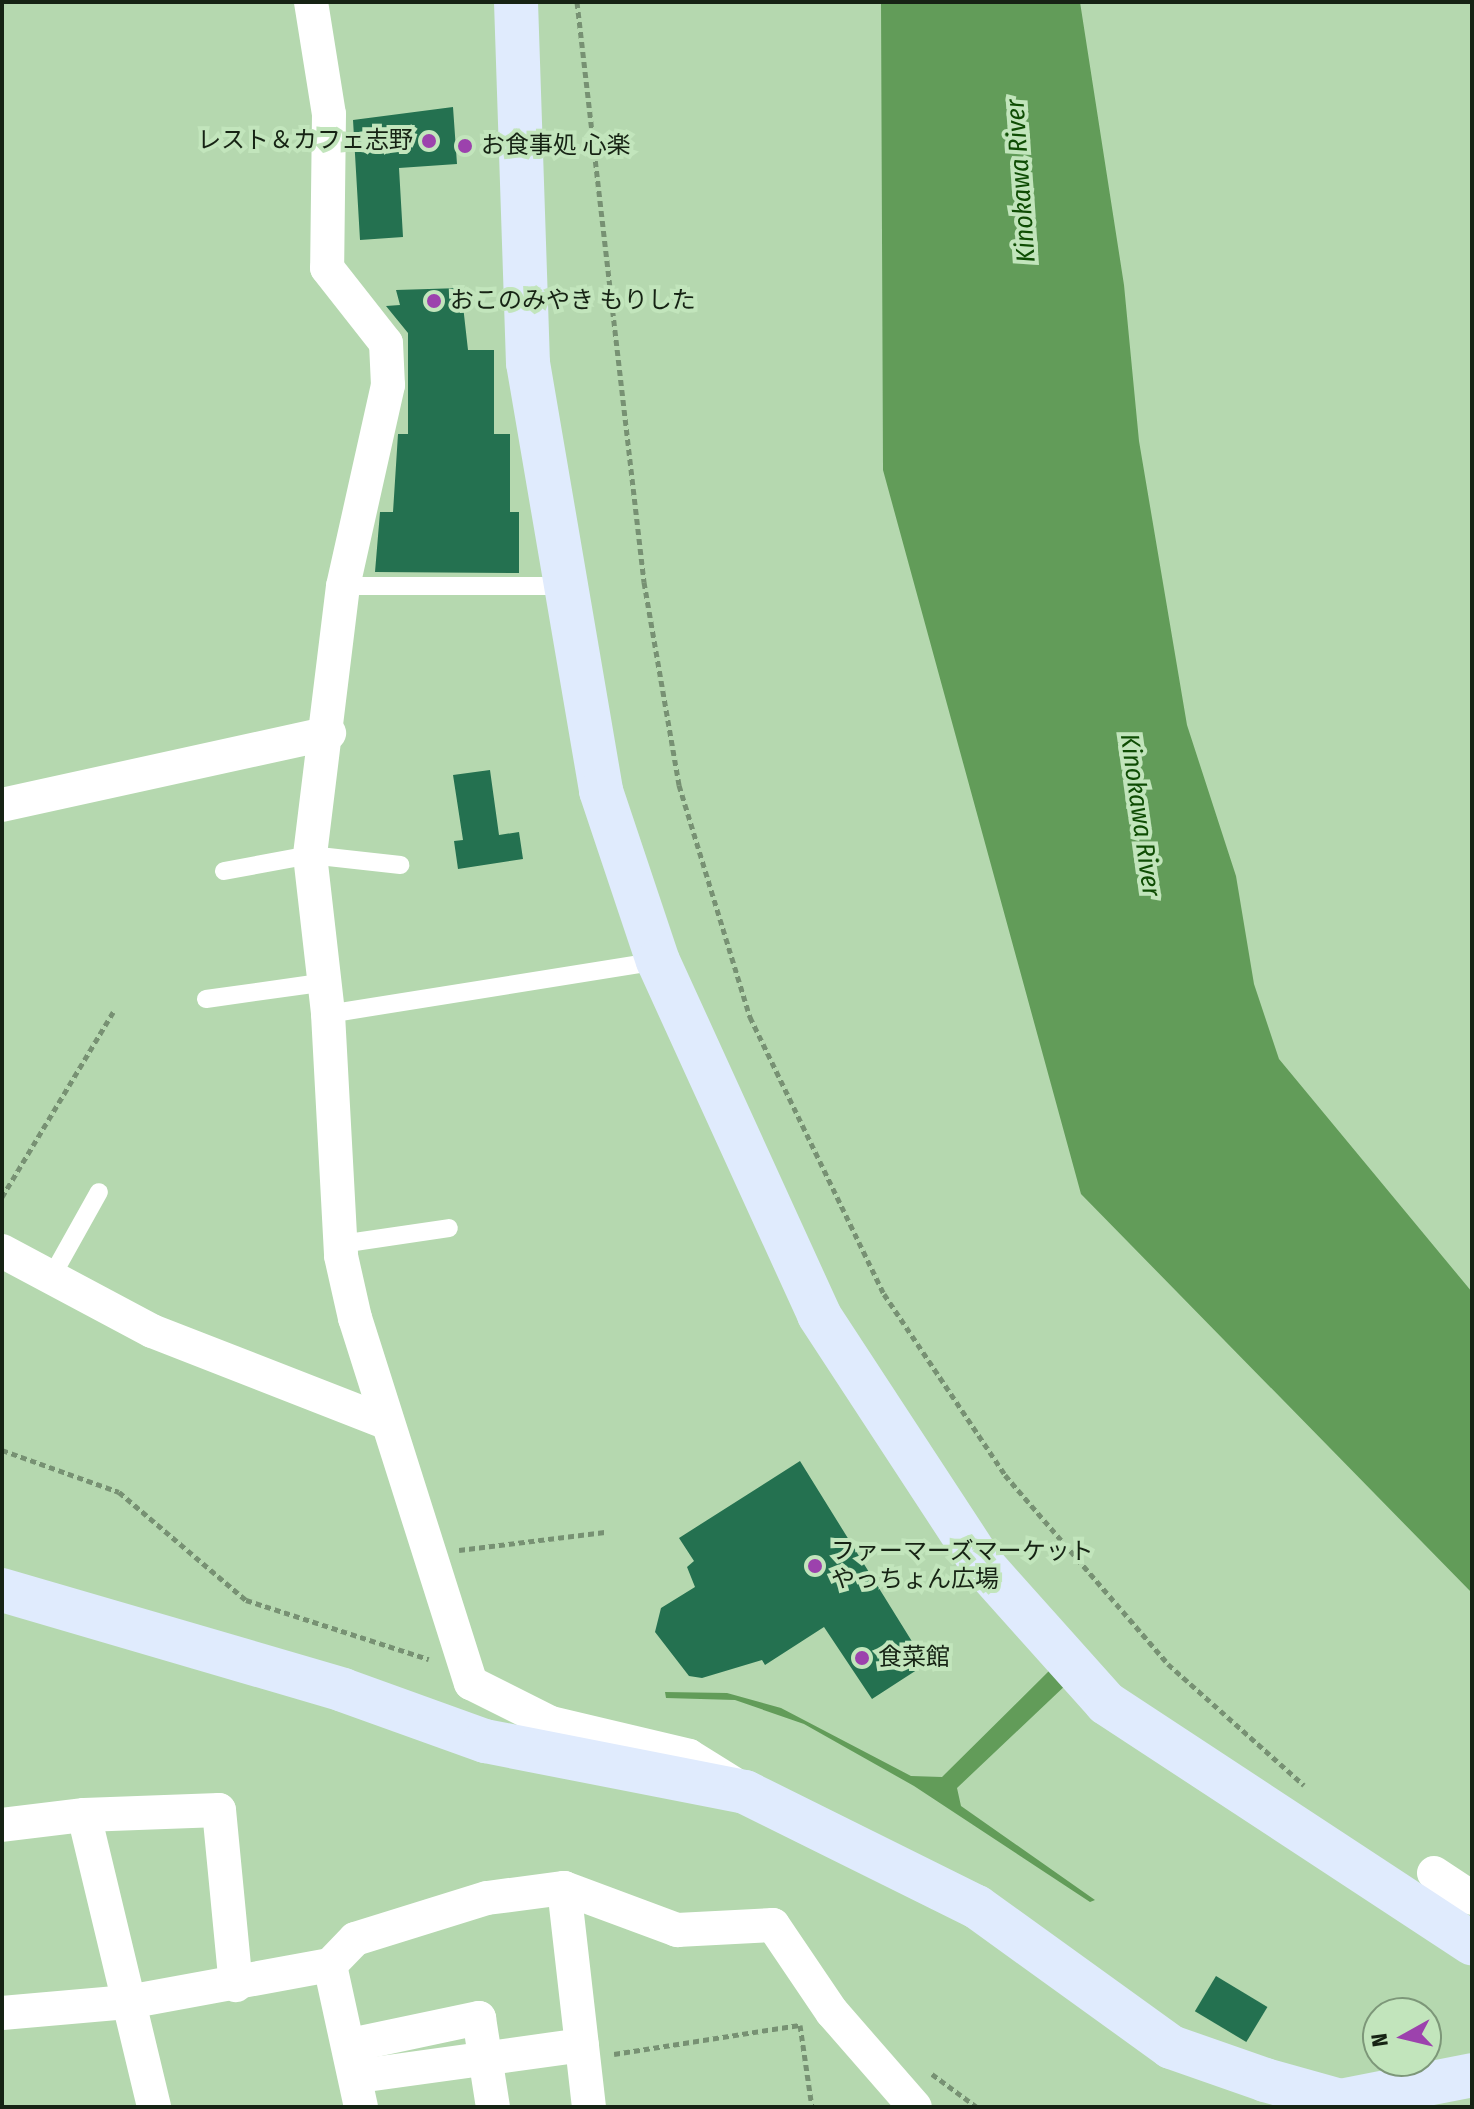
<!DOCTYPE html>
<html>
<head>
<meta charset="utf-8">
<style>
	body { margin:0 }
	#map { position:relative; width:1474px; height:2109px; overflow:hidden; background:#b5d8af; font-family:"Fira Sans Condensed","Noto Sans JP",sans-serif }
	div>[style] { position:absolute }
	[style*='--x'] { left:calc(var(--x)*1px); top:calc(var(--y)*1px); width:calc(var(--w)*1px); rotate:calc(var(--a)*1deg) }
	.water>* { inset:0; background:#629c59 }
	.building>* { inset:0; background:#247150; transform-origin:0 0 }
	.path>* { height:5px; margin-top:-2.5px; transform-origin:0; background:repeating-linear-gradient(90deg,#779173 0 6px,transparent 0 10px) }
	.lane>* { height:18px; margin:-9px; padding:0 9px; transform-origin:9px; border-radius:9px; background:#fff }
	.street>* { height:34px; margin:-17px; padding:0 17px; transform-origin:17px; border-radius:17px; background:#fff }
	.secondary>* { height:44px; margin:-22px; padding:0 22px; transform-origin:22px; border-radius:22px; background:#e0ebfd }
	.dots>* { width:22px; height:22px; translate:-50% -50%; box-sizing:border-box; border:4px solid #c2e5bc; border-radius:50% }
	span { translate:-50% -50%; white-space:nowrap; text-align:center; line-height:1.15; -webkit-text-stroke:8px #c2e5bc; paint-order:stroke }
	.poi-label { font-size:24px; color:#162314 }
	.right { translate:-100% -50%; text-align:right }
	.left { translate:0 -50%; text-align:left }
	.water-label { font-size:26px; color:#0e4c03; font-style:italic }
	.frame { position:absolute; inset:0; border:4px solid #162314; pointer-events:none }
	.north { position:absolute; left:1362px; top:1997px; width:80px; height:80px; box-sizing:border-box; background:#c2e5bc; border:2px solid #7d9779; border-radius:50%; rotate:262deg; font-size:22px; font-weight:700; line-height:32px; text-align:center; color:#162314 }
	.north::after { content:''; display:block; margin:auto; width:28px; height:36px; background:#9c42ad; clip-path:polygon(50% 0,100% 100%,50% 72%,0 100%) }
</style>
</head>
<body>
<div id="map">
	<div class="water">
		<i style="clip-path:polygon(881px 2px,1080px 2px,1124px 285px,1139px 441px,1187px 725px,1236px 876px,1254px 984px,1279px 1059px,1472px 1292px,1472px 1593px,1081px 1194px,883px 470px)"></i>
		<i style="clip-path:polygon(1054px 1666px,1069px 1682px,957px 1788px,961px 1806px,1095px 1900px,1090px 1902px,914px 1786px,804px 1724px,735px 1700px,666px 1698px,665px 1692px,727px 1693px,781px 1708px,911px 1776px,942px 1777px)"></i>
	</div>
	<div class="building">
		<i style="clip-path:polygon(453px 107px,457px 164px,399px 168px,403px 237px,360px 240px,353px 120px)"></i>
		<i style="clip-path:polygon(461px 288px,468px 350px,494px 350px,494px 434px,510px 434px,510px 512px,519px 512px,519px 573px,375px 572px,380px 512px,393px 512px,398px 434px,408px 434px,408px 333px,386px 306px,400px 305px,396px 290px)"></i>
		<i style="clip-path:polygon(490px 770px,499px 835px,519px 832px,523px 859px,458px 869px,454px 841px,463px 840px,453px 775px)"></i>
		<i style="clip-path:polygon(800px 1461px,926px 1664px,872px 1699px,824px 1627px,765px 1665px,762px 1660px,702px 1678px,689px 1676px,655px 1632px,661px 1608px,695px 1587px,687px 1567px,694px 1561px,679px 1538px)"></i>
		<i style="left:1216px;top:1976px;width:60px;height:41px;rotate:31deg"></i>
	</div>
	<div class="path">
		<i style="--x:577;--y:2;--w:584;--a:83.41"></i>
		<i style="--x:644;--y:582;--w:206;--a:80.2"></i>
		<i style="--x:679;--y:785;--w:243;--a:73"></i>
		<i style="--x:750;--y:1017;--w:308;--a:64.2"></i>
		<i style="--x:884;--y:1294;--w:218;--a:56.2"></i>
		<i style="--x:1005;--y:1475;--w:250;--a:49.2"></i>
		<i style="--x:1168;--y:1664;--w:182;--a:41.7"></i>
		<i style="--x:2;--y:1197;--w:216;--a:-59"></i>
		<i style="--x:2;--y:1450;--w:124;--a:19.7"></i>
		<i style="--x:119;--y:1492;--w:167;--a:40.4"></i>
		<i style="--x:246;--y:1600;--w:192;--a:17.9"></i>
		<i style="--x:459;--y:1550;--w:147;--a:-7"></i>
		<i style="--x:614;--y:2054;--w:188;--a:-8.9"></i>
		<i style="--x:800;--y:2025;--w:83;--a:81.7"></i>
		<i style="--x:932;--y:2074;--w:56;--a:36.3"></i>
	</div>
	<div class="lane">
		<i style="--x:343;--y:586;--w:219;--a:0"></i>
		<i style="--x:224;--y:871;--w:87;--a:-10.5"></i>
		<i style="--x:310;--y:855;--w:91;--a:6.3"></i>
		<i style="--x:206;--y:999;--w:115;--a:-8"></i>
		<i style="--x:328;--y:1014;--w:334;--a:-9.1"></i>
		<i style="--x:341;--y:1244;--w:109;--a:-8.4"></i>
		<i style="--x:52;--y:1276;--w:96;--a:-60.8"></i>
	</div>
	<div class="street">
		<i style="--x:311;--y:2;--w:113;--a:80.9"></i>
		<i style="--x:329;--y:114;--w:154;--a:90.7"></i>
		<i style="--x:327;--y:268;--w:95;--a:51.8"></i>
		<i style="--x:386;--y:343;--w:42;--a:87.3"></i>
		<i style="--x:388;--y:385;--w:206;--a:102.6"></i>
		<i style="--x:343;--y:586;--w:271;--a:97"></i>
		<i style="--x:310;--y:855;--w:160;--a:83.5"></i>
		<i style="--x:328;--y:1014;--w:242;--a:86.9"></i>
		<i style="--x:341;--y:1256;--w:64;--a:77.3"></i>
		<i style="--x:355;--y:1318;--w:383;--a:72.4"></i>
		<i style="--x:471;--y:1683;--w:89;--a:26.6"></i>
		<i style="--x:551;--y:1723;--w:142;--a:13.4"></i>
		<i style="--x:689;--y:1756;--w:53;--a:31.9"></i>
		<i style="--x:2;--y:805;--w:335;--a:-12.4"></i>
		<i style="--x:2;--y:1251;--w:170;--a:28.1"></i>
		<i style="--x:152;--y:1331;--w:250;--a:21.3"></i>
		<i style="--x:84;--y:1815;--w:135;--a:-2.1"></i>
		<i style="--x:219;--y:1810;--w:176;--a:84.5"></i>
		<i style="--x:2;--y:1825;--w:83;--a:-7"></i>
		<i style="--x:84;--y:1815;--w:300;--a:76.5"></i>
		<i style="--x:1434;--y:1873;--w:45;--a:33.3"></i>
		<i style="--x:564;--y:1888;--w:220;--a:83.5"></i>
		<i style="--x:330;--y:1965;--w:145;--a:77.7"></i>
		<i style="--x:2;--y:2013;--w:126;--a:-5"></i>
		<i style="--x:128;--y:2002;--w:205;--a:-10.4"></i>
		<i style="--x:330;--y:1965;--w:36;--a:-46"></i>
		<i style="--x:355;--y:1939;--w:138;--a:-17.3"></i>
		<i style="--x:487;--y:1898;--w:78;--a:-7.4"></i>
		<i style="--x:564;--y:1888;--w:121;--a:20.4"></i>
		<i style="--x:677;--y:1930;--w:96;--a:-3"></i>
		<i style="--x:773;--y:1925;--w:105;--a:55.9"></i>
		<i style="--x:832;--y:2012;--w:126;--a:48.9"></i>
		<i style="--x:351;--y:2045;--w:131;--a:-11.9"></i>
		<i style="--x:479;--y:2018;--w:90;--a:81.1"></i>
		<i style="--x:359;--y:2076;--w:225;--a:-7.9"></i>
	</div>
	<div class="secondary">
		<i style="--x:516;--y:2;--w:361;--a:88.1"></i>
		<i style="--x:528;--y:363;--w:434;--a:80.3"></i>
		<i style="--x:601;--y:791;--w:179;--a:71.5"></i>
		<i style="--x:658;--y:961;--w:389;--a:65.5"></i>
		<i style="--x:819;--y:1315;--w:296;--a:56.8"></i>
		<i style="--x:981;--y:1563;--w:188;--a:48.2"></i>
		<i style="--x:1106;--y:1703;--w:438;--a:33.3"></i>
		<i style="--x:2;--y:1590;--w:355;--a:16.3"></i>
		<i style="--x:343;--y:1690;--w:151;--a:19.8"></i>
		<i style="--x:485;--y:1741;--w:265;--a:11.1"></i>
		<i style="--x:745;--y:1792;--w:259;--a:26.4"></i>
		<i style="--x:977;--y:1907;--w:239;--a:35.8"></i>
		<i style="--x:1171;--y:2047;--w:100;--a:19.3"></i>
		<i style="--x:1265;--y:2080;--w:78;--a:15.6"></i>
		<i style="--x:1340;--y:2101;--w:135;--a:-11.1"></i>
	</div>
	<div class="dots">
		<i style="left:429px;top:141px;background:#9c42ad"></i>
		<i style="left:465px;top:146px;background:#9c42ad"></i>
		<i style="left:434px;top:301px;background:#9c42ad"></i>
		<i style="left:815px;top:1566px;background:#9c42ad"></i>
		<i style="left:862px;top:1658px;background:#9c42ad"></i>
	</div>
	<div class="poi-label">
		<span class="right" style="left:413px;top:141px">レスト＆カフェ志野</span>
		<span class="left" style="left:481px;top:146px">お食事処 心楽</span>
		<span class="left" style="left:450px;top:301px">おこのみやき もりした</span>
		<span class="left" style="left:831px;top:1566px">ファーマーズマーケット<br>やっちょん広場</span>
		<span class="left" style="left:878px;top:1658px">食菜館</span>
	</div>
	<div class="water-label">
		<span style="left:1021px;top:181px;rotate:-94deg">Kinokawa River</span>
		<span style="left:1140px;top:815px;rotate:82deg">Kinokawa River</span>
	</div>
	<div class="frame"></div>
	<div class="north">N</div>
</div>
</body>
</html>
